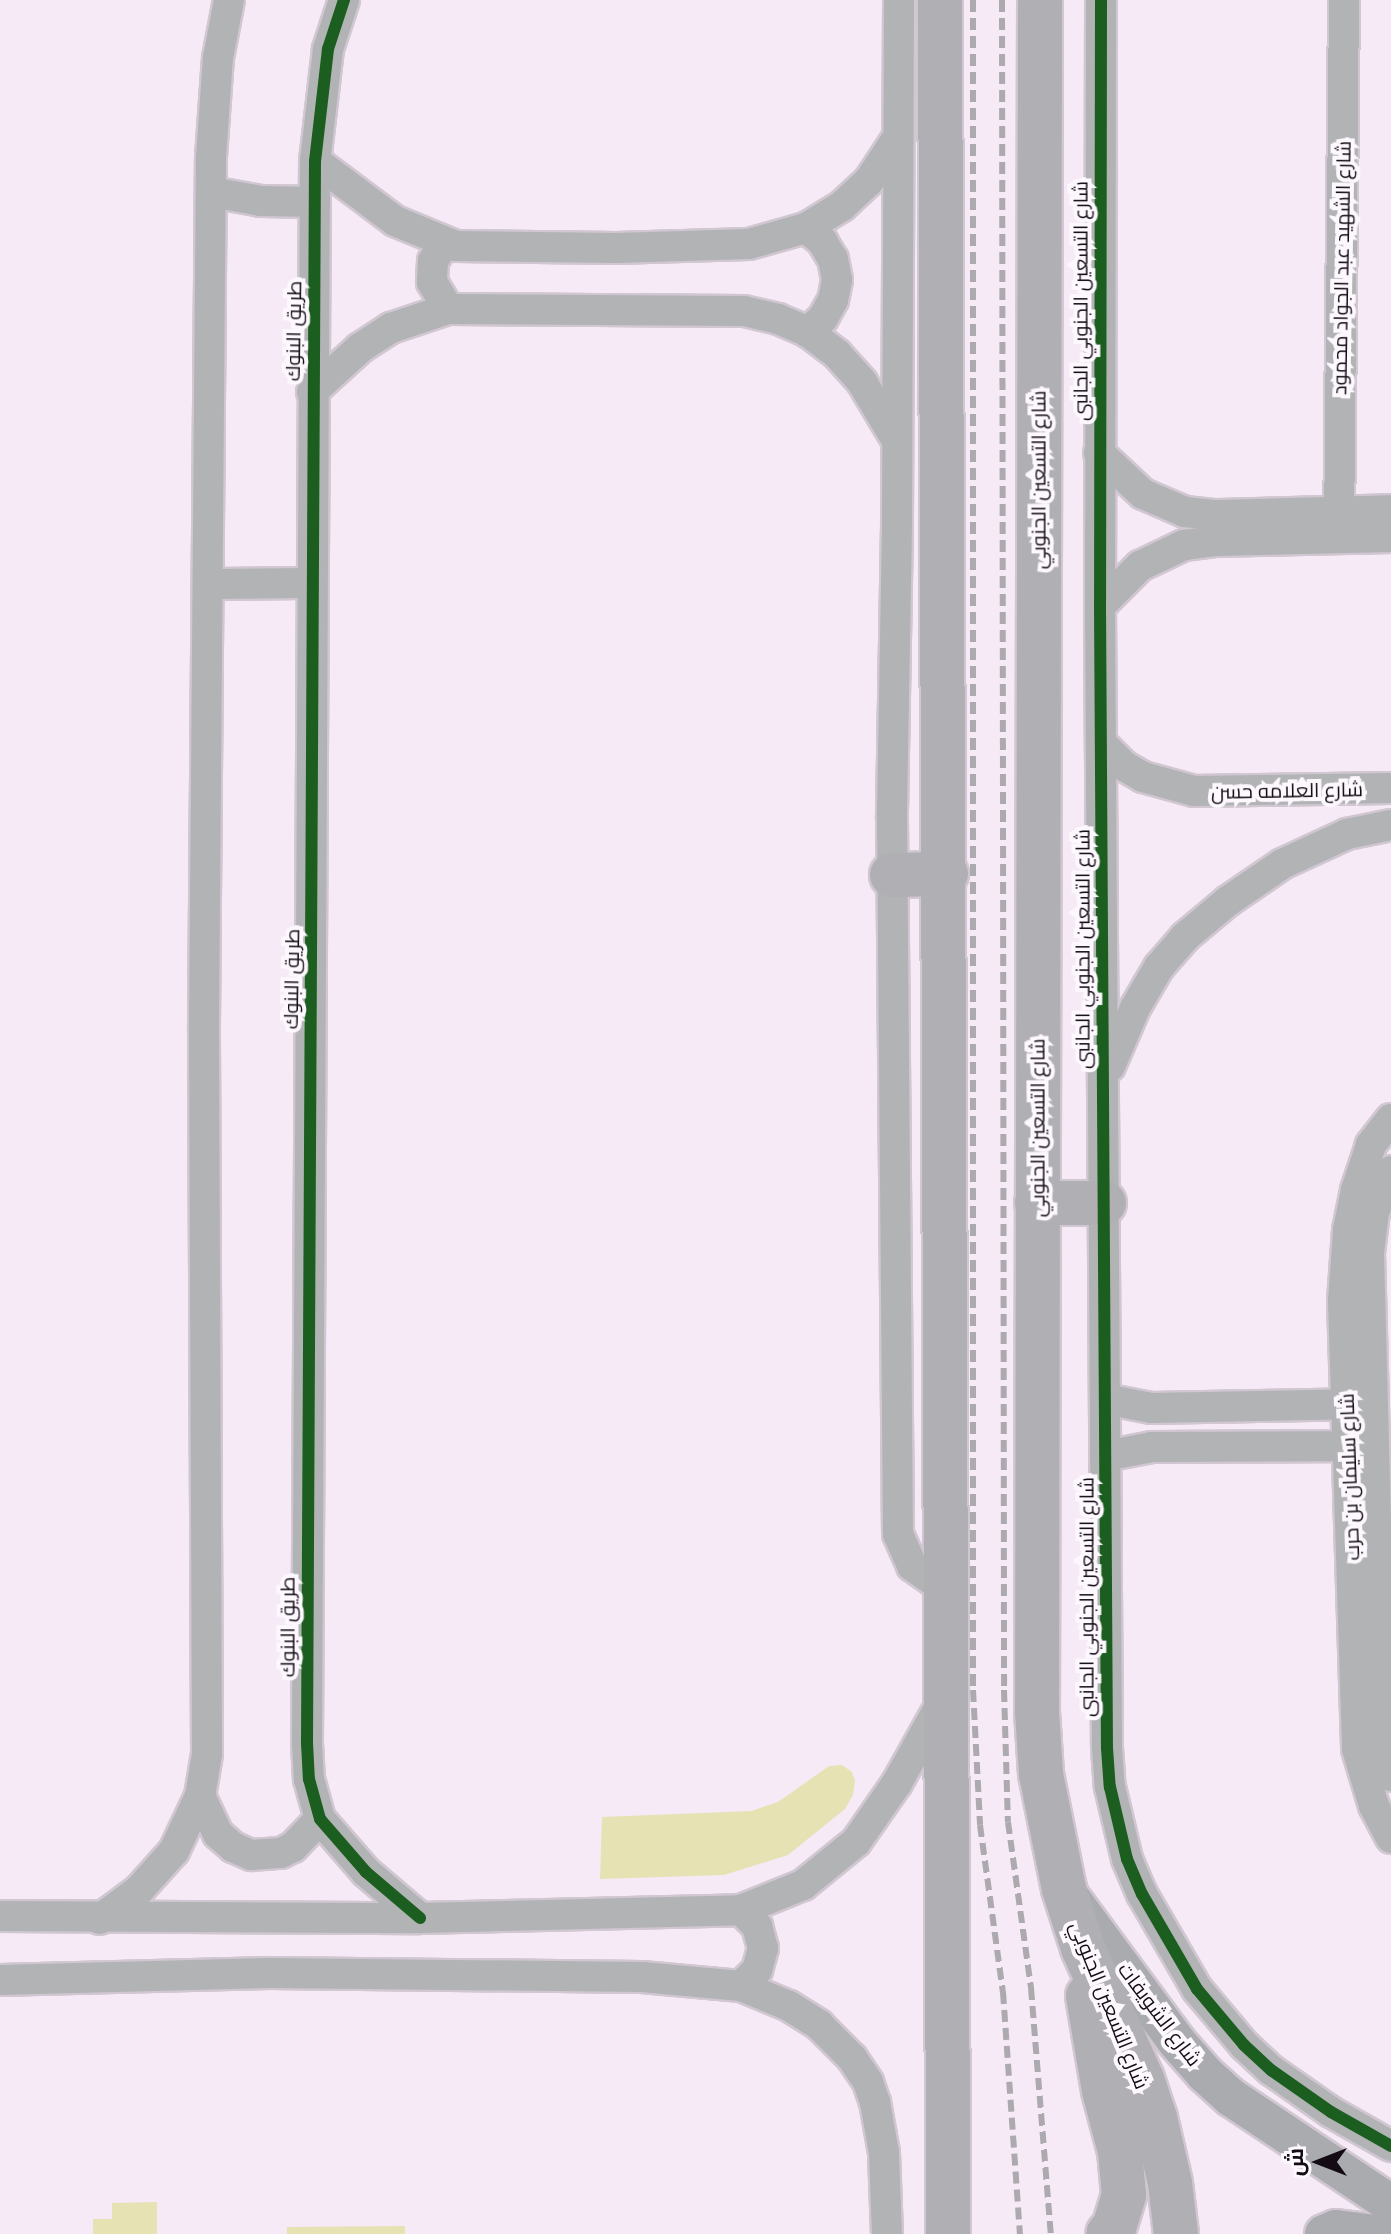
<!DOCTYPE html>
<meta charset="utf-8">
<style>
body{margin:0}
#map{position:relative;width:1391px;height:2234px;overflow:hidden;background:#f6eaf7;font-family:"Golos Text",Cairo,sans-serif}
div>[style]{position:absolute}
.green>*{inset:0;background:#e6e2b4}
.roads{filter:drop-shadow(2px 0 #d1c7d2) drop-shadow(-2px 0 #d1c7d2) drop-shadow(0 2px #d1c7d2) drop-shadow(0 -2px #d1c7d2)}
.minor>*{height:30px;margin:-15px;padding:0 15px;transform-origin:15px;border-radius:15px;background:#b2b3b5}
.major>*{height:38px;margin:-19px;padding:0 19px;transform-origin:19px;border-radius:19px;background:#aaabaf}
.highway>*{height:44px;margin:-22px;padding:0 22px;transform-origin:22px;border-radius:22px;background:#b0afb4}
.rail>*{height:6px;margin-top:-3px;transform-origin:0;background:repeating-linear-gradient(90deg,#aca9af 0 12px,transparent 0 18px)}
.cycleway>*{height:12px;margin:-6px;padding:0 6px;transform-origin:6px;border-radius:6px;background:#1b5e20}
span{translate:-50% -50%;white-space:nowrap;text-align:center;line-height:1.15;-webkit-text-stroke:8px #fdf8fe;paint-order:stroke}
.street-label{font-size:20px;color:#140c15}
.north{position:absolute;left:1279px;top:2122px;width:80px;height:80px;-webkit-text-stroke:6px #fdf8fe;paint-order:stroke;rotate:270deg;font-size:22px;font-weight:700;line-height:32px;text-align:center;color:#140c15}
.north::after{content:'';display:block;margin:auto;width:28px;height:36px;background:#140c15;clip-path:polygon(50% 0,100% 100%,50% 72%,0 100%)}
</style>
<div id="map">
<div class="green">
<i style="clip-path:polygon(842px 1765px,852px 1772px,855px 1781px,853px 1795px,845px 1809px,788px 1855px,724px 1875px,600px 1879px,602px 1817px,751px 1811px,778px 1802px,829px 1766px)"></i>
<i style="clip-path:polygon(157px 2202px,157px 2234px,93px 2234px,93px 2219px,112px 2219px,112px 2203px)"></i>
<i style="clip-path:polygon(405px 2226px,405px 2234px,287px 2234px,287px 2227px)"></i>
</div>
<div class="roads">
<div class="minor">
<i style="left:344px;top:0;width:52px;rotate:108.1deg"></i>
<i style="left:328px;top:49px;width:113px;rotate:96.6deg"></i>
<i style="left:315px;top:161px;width:1582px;rotate:90.29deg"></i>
<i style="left:307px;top:1743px;width:36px;rotate:87deg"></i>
<i style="left:309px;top:1779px;width:41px;rotate:74.6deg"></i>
<i style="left:320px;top:1819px;width:70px;rotate:49deg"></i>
<i style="left:366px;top:1872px;width:71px;rotate:40.4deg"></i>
<i style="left:899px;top:0;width:526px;rotate:90.22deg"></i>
<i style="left:897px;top:526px;width:293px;rotate:91deg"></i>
<i style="left:892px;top:819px;width:715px;rotate:89.52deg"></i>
<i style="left:898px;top:1534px;width:35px;rotate:66deg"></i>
<i style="left:912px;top:1566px;width:40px;rotate:34.9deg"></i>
<i style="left:1101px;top:0;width:606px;rotate:90.09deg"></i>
<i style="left:1100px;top:606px;width:1142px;rotate:89.65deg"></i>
<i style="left:1107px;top:1748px;width:39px;rotate:86deg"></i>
<i style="left:1110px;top:1787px;width:74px;rotate:76.7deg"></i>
<i style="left:1127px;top:1859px;width:38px;rotate:67deg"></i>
<i style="left:1142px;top:1894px;width:110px;rotate:59.9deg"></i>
<i style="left:1197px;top:1989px;width:73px;rotate:50deg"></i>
<i style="left:1244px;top:2045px;width:37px;rotate:43deg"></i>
<i style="left:1271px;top:2070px;width:73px;rotate:35deg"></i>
<i style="left:1331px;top:2112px;width:69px;rotate:29.5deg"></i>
<i style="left:315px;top:161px;width:100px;rotate:36.9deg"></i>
<i style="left:395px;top:221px;width:66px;rotate:22.3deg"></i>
<i style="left:456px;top:246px;width:160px;rotate:0.7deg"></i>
<i style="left:616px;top:248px;width:133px;rotate:-1.7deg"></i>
<i style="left:749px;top:244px;width:59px;rotate:-15.7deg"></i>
<i style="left:806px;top:228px;width:42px;rotate:-31.4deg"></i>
<i style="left:842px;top:206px;width:37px;rotate:-43deg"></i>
<i style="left:869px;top:181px;width:53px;rotate:-56.6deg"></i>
<i style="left:211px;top:192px;width:51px;rotate:10.2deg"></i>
<i style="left:261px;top:201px;width:54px;rotate:1.1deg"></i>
<i style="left:806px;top:228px;width:21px;rotate:39deg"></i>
<i style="left:822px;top:241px;width:21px;rotate:59deg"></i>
<i style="left:833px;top:259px;width:21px;rotate:79deg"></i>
<i style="left:837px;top:280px;width:20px;rotate:101deg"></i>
<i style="left:833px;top:300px;width:21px;rotate:119deg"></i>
<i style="left:823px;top:318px;width:21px;rotate:137deg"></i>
<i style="left:444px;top:243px;width:21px;rotate:121deg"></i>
<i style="left:433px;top:261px;width:21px;rotate:93deg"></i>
<i style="left:432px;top:282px;width:31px;rotate:59deg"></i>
<i style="left:312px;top:392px;width:65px;rotate:-42.5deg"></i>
<i style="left:360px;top:348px;width:37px;rotate:-33deg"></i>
<i style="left:391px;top:328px;width:60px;rotate:-18.4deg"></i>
<i style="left:448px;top:309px;width:296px;rotate:0.4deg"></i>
<i style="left:744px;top:311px;width:35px;rotate:13deg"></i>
<i style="left:778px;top:319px;width:33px;rotate:23deg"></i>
<i style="left:808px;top:332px;width:36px;rotate:37deg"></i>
<i style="left:837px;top:354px;width:38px;rotate:48deg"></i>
<i style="left:862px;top:382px;width:66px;rotate:59.2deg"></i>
<i style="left:1099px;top:453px;width:60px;rotate:43deg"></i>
<i style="left:1143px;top:494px;width:46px;rotate:23.2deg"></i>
<i style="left:1185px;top:512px;width:31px;rotate:6deg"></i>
<i style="left:1216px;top:515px;width:175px;rotate:-1.6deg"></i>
<i style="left:1339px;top:537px;width:537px;rotate:-89.47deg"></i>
<i style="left:210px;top:584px;width:102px;rotate:-0.6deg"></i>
<i style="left:1100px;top:606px;width:57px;rotate:-45deg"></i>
<i style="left:1140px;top:566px;width:49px;rotate:-25.5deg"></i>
<i style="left:1184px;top:545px;width:31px;rotate:-7deg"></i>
<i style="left:1215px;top:541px;width:176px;rotate:-1.3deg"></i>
<i style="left:1101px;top:743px;width:33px;rotate:45deg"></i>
<i style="left:1124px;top:766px;width:22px;rotate:30deg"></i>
<i style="left:1143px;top:777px;width:53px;rotate:15.4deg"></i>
<i style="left:1194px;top:791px;width:197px;rotate:-0.9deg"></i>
<i style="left:1110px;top:1066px;width:63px;rotate:-66.7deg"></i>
<i style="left:1135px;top:1008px;width:48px;rotate:-59.7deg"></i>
<i style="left:1159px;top:967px;width:40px;rotate:-49deg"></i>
<i style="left:1185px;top:937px;width:56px;rotate:-39.9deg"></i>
<i style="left:1228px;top:901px;width:65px;rotate:-34.4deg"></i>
<i style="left:1282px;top:864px;width:72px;rotate:-24.8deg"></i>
<i style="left:1347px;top:834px;width:45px;rotate:-11.6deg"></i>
<i style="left:1391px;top:1119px;width:33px;rotate:128deg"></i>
<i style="left:1371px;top:1145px;width:47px;rotate:108.4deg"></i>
<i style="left:1356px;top:1190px;width:41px;rotate:101.3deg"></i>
<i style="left:1348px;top:1230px;width:71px;rotate:94deg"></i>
<i style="left:1343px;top:1301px;width:448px;rotate:88.2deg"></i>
<i style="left:1357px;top:1749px;width:59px;rotate:73.4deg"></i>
<i style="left:1374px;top:1806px;width:36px;rotate:62deg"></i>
<i style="left:1391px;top:1171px;width:44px;rotate:112.5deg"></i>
<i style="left:1374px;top:1212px;width:41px;rotate:97deg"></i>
<i style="left:1369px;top:1253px;width:472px;rotate:88.5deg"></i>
<i style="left:1381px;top:1725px;width:52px;rotate:78.9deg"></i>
<i style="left:1105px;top:1399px;width:47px;rotate:11.1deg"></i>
<i style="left:1151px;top:1408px;width:213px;rotate:-1.1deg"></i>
<i style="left:1105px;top:1456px;width:48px;rotate:-10.8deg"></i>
<i style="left:1152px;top:1447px;width:214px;rotate:-0.3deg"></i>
<i style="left:200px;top:1796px;width:42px;rotate:64.7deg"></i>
<i style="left:218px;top:1834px;width:20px;rotate:41deg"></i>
<i style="left:233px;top:1847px;width:20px;rotate:24deg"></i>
<i style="left:251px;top:1855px;width:30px;rotate:-4deg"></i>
<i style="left:281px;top:1853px;width:13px;rotate:-27deg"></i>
<i style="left:293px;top:1847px;width:39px;rotate:-46deg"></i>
<i style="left:741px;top:1910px;width:23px;rotate:45deg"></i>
<i style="left:757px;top:1926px;width:23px;rotate:75deg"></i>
<i style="left:763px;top:1948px;width:23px;rotate:105deg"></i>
<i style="left:757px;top:1970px;width:23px;rotate:135deg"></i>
<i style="left:0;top:1916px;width:420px;rotate:0.3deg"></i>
<i style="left:420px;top:1918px;width:321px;rotate:-1.4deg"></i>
<i style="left:741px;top:1910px;width:67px;rotate:-22deg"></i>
<i style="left:803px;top:1885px;width:68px;rotate:-39.1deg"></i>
<i style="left:856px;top:1842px;width:72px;rotate:-55.2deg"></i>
<i style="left:897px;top:1783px;width:96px;rotate:-60.8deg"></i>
<i style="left:100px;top:1919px;width:49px;rotate:-36.6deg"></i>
<i style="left:139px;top:1890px;width:52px;rotate:-48.1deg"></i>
<i style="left:174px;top:1851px;width:61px;rotate:-64.7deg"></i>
<i style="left:200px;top:1796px;width:43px;rotate:-80.5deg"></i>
<i style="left:207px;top:1754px;width:730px;rotate:-90.24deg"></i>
<i style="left:204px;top:1024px;width:867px;rotate:-89.54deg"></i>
<i style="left:211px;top:157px;width:99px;rotate:-86deg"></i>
<i style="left:218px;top:58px;width:59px;rotate:-79.3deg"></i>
<i style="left:0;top:1980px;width:269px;rotate:-1.5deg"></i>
<i style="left:269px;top:1973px;width:373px;rotate:0.6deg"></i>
<i style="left:642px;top:1977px;width:99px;rotate:5.2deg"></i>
<i style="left:741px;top:1986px;width:52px;rotate:22.6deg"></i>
<i style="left:789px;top:2006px;width:36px;rotate:32deg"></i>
<i style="left:819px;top:2025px;width:47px;rotate:45deg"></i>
<i style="left:852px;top:2058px;width:29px;rotate:56deg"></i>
<i style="left:868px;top:2082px;width:21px;rotate:71deg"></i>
<i style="left:875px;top:2102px;width:52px;rotate:80deg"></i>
<i style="left:884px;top:2153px;width:81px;rotate:87.9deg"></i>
</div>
<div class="major">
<i style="left:1070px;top:1897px;width:179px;rotate:53.6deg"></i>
<i style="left:1176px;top:2041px;width:44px;rotate:48.7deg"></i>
<i style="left:1205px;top:2074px;width:36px;rotate:42deg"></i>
<i style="left:1232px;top:2098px;width:191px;rotate:33.7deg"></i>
<i style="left:1324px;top:2234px;width:13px;rotate:-23deg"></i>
<i style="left:1336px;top:2229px;width:41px;rotate:7deg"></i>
</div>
<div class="highway">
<i style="left:940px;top:0;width:2234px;rotate:89.79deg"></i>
<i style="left:1040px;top:0;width:1712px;rotate:90.1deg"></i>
<i style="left:1037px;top:1712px;width:62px;rotate:86.3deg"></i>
<i style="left:1041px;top:1774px;width:117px;rotate:78.7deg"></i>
<i style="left:1064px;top:1889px;width:62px;rotate:72.1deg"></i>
<i style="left:1083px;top:1948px;width:144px;rotate:65.8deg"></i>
<i style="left:1142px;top:2079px;width:41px;rotate:71.6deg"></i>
<i style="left:1155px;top:2118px;width:67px;rotate:77deg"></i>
<i style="left:1170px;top:2183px;width:51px;rotate:83.3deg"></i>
<i style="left:892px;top:875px;width:54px;rotate:-1.1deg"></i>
<i style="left:1037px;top:1203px;width:67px"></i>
<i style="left:1088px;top:1996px;width:96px;rotate:80.4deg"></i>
<i style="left:1104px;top:2091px;width:62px;rotate:75.1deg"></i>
<i style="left:1120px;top:2151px;width:44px;rotate:84.8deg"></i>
<i style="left:1124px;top:2195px;width:34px;rotate:107deg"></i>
<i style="left:1114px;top:2228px;width:8px;rotate:135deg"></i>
</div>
</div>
<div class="rail">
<i style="left:973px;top:0;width:1690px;rotate:90deg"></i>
<i style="left:973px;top:1690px;width:135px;rotate:87deg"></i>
<i style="left:980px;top:1825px;width:169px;rotate:82.2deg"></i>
<i style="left:1003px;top:1992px;width:243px;rotate:86deg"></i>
<i style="left:1002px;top:0;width:1690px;rotate:89.93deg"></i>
<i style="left:1004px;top:1690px;width:132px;rotate:88.3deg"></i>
<i style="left:1008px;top:1822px;width:168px;rotate:82.1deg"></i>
<i style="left:1031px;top:1988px;width:247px;rotate:85.4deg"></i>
</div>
<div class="cycleway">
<i style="left:344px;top:0;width:52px;rotate:108.1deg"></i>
<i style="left:328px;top:49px;width:113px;rotate:96.6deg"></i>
<i style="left:315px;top:161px;width:1582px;rotate:90.29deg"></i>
<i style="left:307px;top:1743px;width:36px;rotate:87deg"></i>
<i style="left:309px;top:1779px;width:41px;rotate:74.6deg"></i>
<i style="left:320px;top:1819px;width:70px;rotate:49deg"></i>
<i style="left:366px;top:1872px;width:71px;rotate:40.4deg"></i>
<i style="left:1101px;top:0;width:606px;rotate:90.09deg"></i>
<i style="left:1100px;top:606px;width:1142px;rotate:89.65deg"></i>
<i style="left:1107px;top:1748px;width:39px;rotate:86deg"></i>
<i style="left:1110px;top:1787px;width:74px;rotate:76.7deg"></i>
<i style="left:1127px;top:1859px;width:38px;rotate:67deg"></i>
<i style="left:1142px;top:1894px;width:110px;rotate:59.9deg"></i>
<i style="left:1197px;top:1989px;width:73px;rotate:50deg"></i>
<i style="left:1244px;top:2045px;width:37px;rotate:43deg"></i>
<i style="left:1271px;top:2070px;width:73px;rotate:35deg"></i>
<i style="left:1331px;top:2112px;width:69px;rotate:29.5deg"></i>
</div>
<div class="street-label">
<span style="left:1341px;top:268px;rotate:-89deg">شارع الشهيد عبد الجواد محمود</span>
<span style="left:1080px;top:301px;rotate:-90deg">شارع التسعين الجنوبي الجانبى</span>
<span style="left:293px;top:331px;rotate:-89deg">طريق البنوك</span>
<span style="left:1038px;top:480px;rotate:-90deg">شارع التسعين الجنوبي</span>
<span style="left:1287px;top:790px;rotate:-1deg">شارع العلامه حسن</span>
<span style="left:1082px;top:949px;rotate:-90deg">شارع التسعين الجنوبي الجانبى</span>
<span style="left:291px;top:979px;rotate:-89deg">طريق البنوك</span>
<span style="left:1037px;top:1128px;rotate:-90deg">شارع التسعين الجنوبي</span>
<span style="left:1349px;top:1477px;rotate:-92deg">شارع سليمان بن حرب</span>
<span style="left:1086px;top:1597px;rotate:-90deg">شارع التسعين الجنوبي الجانبى</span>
<span style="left:287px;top:1627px;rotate:-90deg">طريق البنوك</span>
<span style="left:1110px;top:2005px;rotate:68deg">شارع التسعين الجنوبي</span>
<span style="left:1160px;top:2014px;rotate:53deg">شارع الشويفات</span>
</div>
<div class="north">ش</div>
</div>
